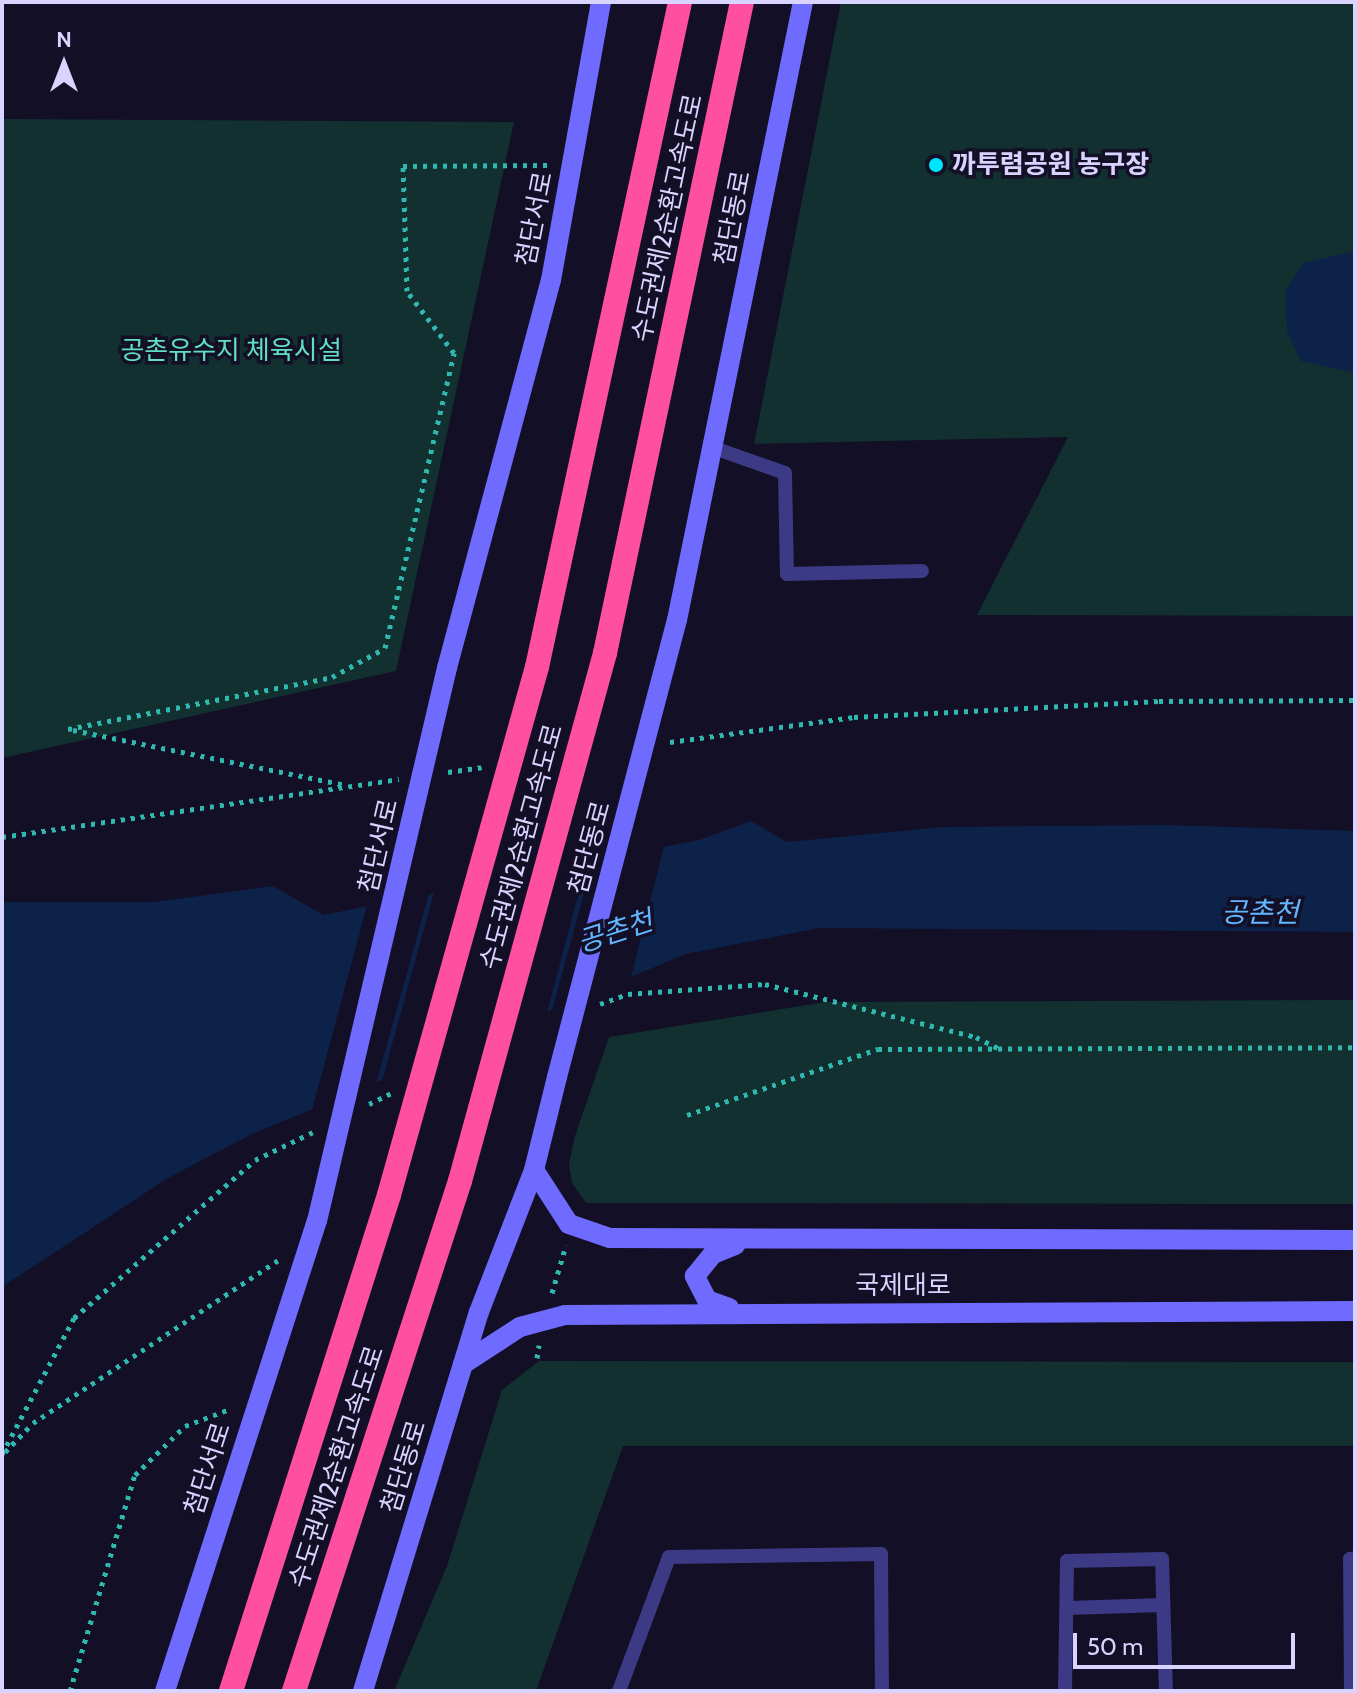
<!DOCTYPE html>
<meta charset="utf-8">
<style>
body{margin:0}
#map{position:relative;width:1357px;height:1693px;overflow:hidden;background:#130f26;font-family:Cabin,"Noto Sans KR",sans-serif}
div>[style]{position:absolute}
.green>*{inset:0;background:#12302f}
.water>*{inset:0;background:#0c2248}
.pier>*{inset:0;background:#130f26}
.path>*{height:5px;margin-top:-2.5px;transform-origin:0;background:repeating-linear-gradient(90deg,#2fb8b0 0 4px,transparent 0 10px)}
.lane>*{height:14px;margin:-7px;padding:0 7px;transform-origin:7px;border-radius:7px;background:#3d3a85}
.secondary>*{height:20px;margin:-10px;padding:0 10px;transform-origin:10px;border-radius:10px;background:#6f6bff}
.highway>*{height:24px;margin:-12px;padding:0 12px;transform-origin:12px;border-radius:12px;background:#ff4fa3}
.secondary-bridge>*{height:20px;margin:-10px;padding:0 10px;transform-origin:10px;border-radius:10px;background:#6f6bff}
.highway-bridge>*{height:24px;margin:-12px;padding:0 12px;transform-origin:12px;border-radius:12px;background:#ff4fa3}
.dots>*{width:22px;height:22px;translate:-50% -50%;box-sizing:border-box;border:4px solid #130f26;border-radius:50%}
span{translate:-50% -50%;white-space:nowrap;text-align:center;line-height:1.15;-webkit-text-stroke:7px #130f26;paint-order:stroke}
.poi-label{font-size:26px;color:#d9d4ff;font-weight:700}
.left{translate:0 -50%;text-align:left}
.street-label{font-size:26px;color:#d9d4ff}
.park-label{font-size:26px;color:#5fe0c0}
.water-label{font-size:28px;color:#62b6ff;font-style:italic}
.frame{position:absolute;inset:0;border:4px solid #d9d4ff;pointer-events:none}
.north{position:absolute;left:24px;top:24px;width:80px;height:80px;-webkit-text-stroke:6px #130f26;paint-order:stroke;rotate:0deg;font-size:22px;font-weight:700;line-height:32px;text-align:center;color:#d9d4ff}
.north::after{content:'';display:block;margin:auto;width:28px;height:36px;background:#d9d4ff;clip-path:polygon(50% 0,100% 100%,50% 72%,0 100%)}
.scale{position:absolute;left:1073px;top:1633px;width:222px;height:36px;box-sizing:border-box;border:4px solid #d9d4ff;border-top:0;padding-left:10px;font-size:24px;line-height:28px;white-space:nowrap;color:#d9d4ff;-webkit-text-stroke:6px #130f26;paint-order:stroke}
</style>
<div id="map">
<div class="green">
<i style="clip-path:polygon(841px 2px,1355px 2px,1355px 616px,977px 615px,1068px 437px,754px 444px)"></i>
<i style="clip-path:polygon(2px 119px,514px 122px,396px 671px,2px 758px)"></i>
<i style="clip-path:polygon(1355px 1000px,1355px 1204px,586px 1203px,572px 1183px,569px 1164px,575px 1136px,609px 1037px,826px 1002px)"></i>
<i style="clip-path:polygon(539px 1361px,1355px 1362px,1355px 1446px,623px 1446px,536px 1691px,394px 1691px,447px 1566px,502px 1390px)"></i>
</div>
<div class="water">
<i style="clip-path:polygon(1355px 251px,1355px 373px,1301px 361px,1287px 331px,1285px 292px,1303px 263px)"></i>
<i style="clip-path:polygon(751px 821px,787px 842px,943px 827px,1167px 825px,1355px 831px,1355px 932px,819px 928px,686px 954px,250px 1135px,168px 1178px,2px 1287px,2px 902px,155px 902px,273px 886px,323px 915px,699px 840px)"></i>
</div>
<div class="pier">
<i style="clip-path:polygon(665px 843px,630px 981px,551px 1014px,594px 857px)"></i>
<i style="clip-path:polygon(588px 858px,546px 1016px,381px 1085px,435px 889px)"></i>
<i style="clip-path:polygon(430px 890px,375px 1087px,311px 1114px,368px 902px)"></i>
</div>
<div class="path">
<i style="left:68px;top:729px;width:269px;rotate:-11.1deg"></i>
<i style="left:332px;top:677px;width:60px;rotate:-28.7deg"></i>
<i style="left:385px;top:648px;width:303px;rotate:-76.8deg"></i>
<i style="left:454px;top:353px;width:78px;rotate:-127.2deg"></i>
<i style="left:407px;top:291px;width:125px;rotate:-91.8deg"></i>
<i style="left:403px;top:166px;width:144px;rotate:-0.4deg"></i>
<i style="left:73px;top:730px;width:278px;rotate:11.4deg"></i>
<i style="left:670px;top:742px;width:186px;rotate:-7.7deg"></i>
<i style="left:854px;top:717px;width:305px;rotate:-3deg"></i>
<i style="left:1159px;top:701px;width:196px;rotate:-0.3deg"></i>
<i style="left:448px;top:772px;width:34px;rotate:-8deg"></i>
<i style="left:2px;top:837px;width:401px;rotate:-8.3deg"></i>
<i style="left:600px;top:1004px;width:30px;rotate:-20deg"></i>
<i style="left:628px;top:994px;width:137px;rotate:-4.2deg"></i>
<i style="left:765px;top:984px;width:218px;rotate:14.1deg"></i>
<i style="left:976px;top:1037px;width:25px;rotate:27deg"></i>
<i style="left:369px;top:1104px;width:25px;rotate:-26deg"></i>
<i style="left:687px;top:1115px;width:202px;rotate:-19.1deg"></i>
<i style="left:878px;top:1049px;width:477px;rotate:-0.2deg"></i>
<i style="left:552px;top:1293px;width:50px;rotate:-73.7deg"></i>
<i style="left:537px;top:1358px;width:13px;rotate:-81deg"></i>
<i style="left:5px;top:1452px;width:40px;rotate:-46deg"></i>
<i style="left:33px;top:1423px;width:294px;rotate:-33.6deg"></i>
<i style="left:2px;top:1454px;width:154px;rotate:-62.1deg"></i>
<i style="left:74px;top:1318px;width:240px;rotate:-41.1deg"></i>
<i style="left:255px;top:1160px;width:64px;rotate:-25.8deg"></i>
<i style="left:70px;top:1691px;width:226px;rotate:-73.3deg"></i>
<i style="left:135px;top:1475px;width:70px;rotate:-44.4deg"></i>
<i style="left:185px;top:1426px;width:48px;rotate:-20.7deg"></i>
</div>
<div class="lane">
<i style="left:714px;top:448px;width:75px;rotate:19.4deg"></i>
<i style="left:785px;top:473px;width:101px;rotate:88.9deg"></i>
<i style="left:787px;top:574px;width:135px;rotate:-1.3deg"></i>
<i style="left:1067px;top:1608px;width:96px;rotate:-1.8deg"></i>
<i style="left:619px;top:1691px;width:143px;rotate:-69.5deg"></i>
<i style="left:669px;top:1557px;width:212px;rotate:-0.8deg"></i>
<i style="left:881px;top:1554px;width:137px;rotate:89.6deg"></i>
<i style="left:1065px;top:1691px;width:130px;rotate:-89.1deg"></i>
<i style="left:1067px;top:1561px;width:95px;rotate:-1.2deg"></i>
<i style="left:1162px;top:1559px;width:132px;rotate:88.3deg"></i>
<i style="left:1351px;top:1691px;width:132px;rotate:-90.4deg"></i>
<i style="left:1350px;top:1559px;width:5px;rotate:-11deg"></i>
</div>
<div class="secondary">
<i style="left:677px;top:620px;width:631px;rotate:-78.48deg"></i>
<i style="left:447px;top:668px;width:402px;rotate:-75deg"></i>
<i style="left:551px;top:280px;width:282px;rotate:-79.8deg"></i>
<i style="left:534px;top:1170px;width:64px;rotate:57.1deg"></i>
<i style="left:569px;top:1224px;width:43px;rotate:18.9deg"></i>
<i style="left:610px;top:1238px;width:745px;rotate:0.15deg"></i>
<i style="left:729px;top:1308px;width:23px;rotate:-160deg"></i>
<i style="left:707px;top:1300px;width:27px;rotate:-117deg"></i>
<i style="left:695px;top:1276px;width:28px;rotate:-51deg"></i>
<i style="left:713px;top:1254px;width:24px;rotate:-22deg"></i>
<i style="left:463px;top:1364px;width:68px;rotate:-33deg"></i>
<i style="left:520px;top:1327px;width:47px;rotate:-14.9deg"></i>
<i style="left:565px;top:1315px;width:790px;rotate:-0.29deg"></i>
<i style="left:165px;top:1691px;width:494px;rotate:-72.1deg"></i>
<i style="left:363px;top:1691px;width:396px;rotate:-73deg"></i>
<i style="left:479px;top:1312px;width:152px;rotate:-68.8deg"></i>
<i style="left:534px;top:1170px;width:96px;rotate:-76.1deg"></i>
</div>
<div class="highway">
<i style="left:605px;top:653px;width:665px;rotate:-78.12deg"></i>
<i style="left:537px;top:667px;width:680px;rotate:-77.86deg"></i>
<i style="left:231px;top:1691px;width:521px;rotate:-72.33deg"></i>
<i style="left:294px;top:1691px;width:536px;rotate:-71.97deg"></i>
</div>
<div class="secondary-bridge">
<i style="left:557px;top:1077px;width:472px;rotate:-75.3deg"></i>
<i style="left:317px;top:1221px;width:568px;rotate:-76.77deg"></i>
</div>
<div class="highway-bridge">
<i style="left:460px;top:1181px;width:548px;rotate:-74.64deg"></i>
<i style="left:389px;top:1195px;width:548px;rotate:-74.34deg"></i>
</div>
<div class="dots">
<i style="left:936px;top:165px;background:#00e5ff"></i>
</div>
<div class="poi-label">
<span class="left" style="left:952px;top:165px">까투렴공원 농구장</span>
</div>
<div class="street-label">
<span style="left:668px;top:218px;rotate:-78deg">수도권제2순환고속도로</span>
<span style="left:733px;top:218px;rotate:-79deg">첨단동로</span>
<span style="left:535px;top:219px;rotate:-79deg">첨단서로</span>
<span style="left:379px;top:846px;rotate:-77deg">첨단서로</span>
<span style="left:522px;top:847px;rotate:-75deg">수도권제2순환고속도로</span>
<span style="left:590px;top:848px;rotate:-75deg">첨단동로</span>
<span style="left:903px;top:1286px">국제대로</span>
<span style="left:337px;top:1467px;rotate:-72deg">수도권제2순환고속도로</span>
<span style="left:404px;top:1467px;rotate:-73deg">첨단동로</span>
<span style="left:208px;top:1469px;rotate:-72deg">첨단서로</span>
</div>
<div class="park-label">
<span style="left:231px;top:351px">공촌유수지 체육시설</span>
</div>
<div class="water-label">
<span style="left:1260px;top:912px">공촌천</span>
<span style="left:615px;top:931px;rotate:-18deg">공촌천</span>
</div>
<div class="frame"></div>
<div class="north">N</div>
<div class="scale">50 m</div>
</div>
